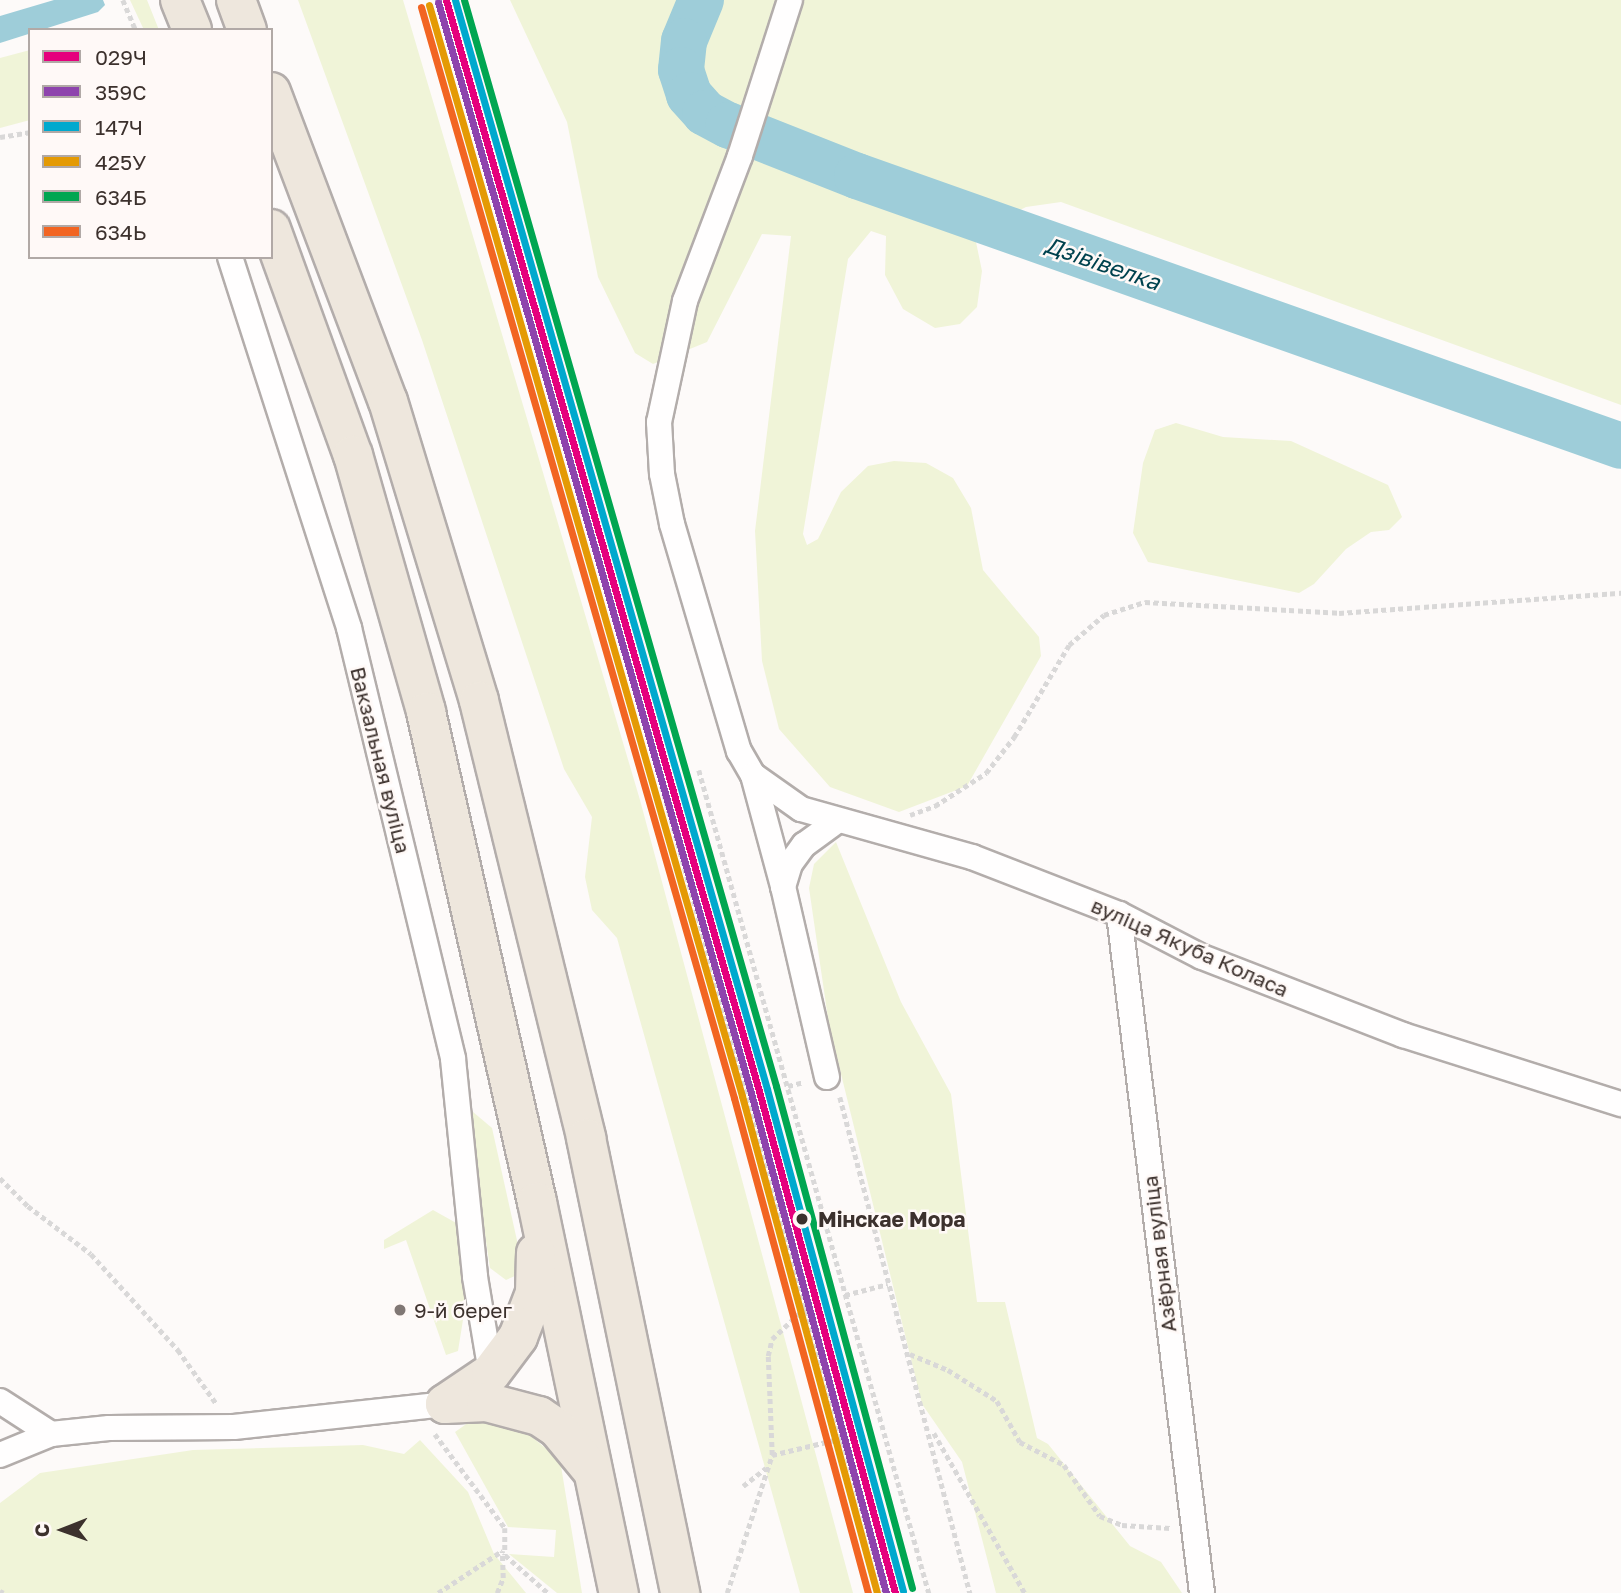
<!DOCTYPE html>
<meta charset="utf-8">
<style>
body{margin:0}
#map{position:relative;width:1621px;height:1593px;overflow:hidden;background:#fdfaf9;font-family:"Golos Text",sans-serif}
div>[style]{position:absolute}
.green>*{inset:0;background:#f0f4d8}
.water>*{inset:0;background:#9ecdd9}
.river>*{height:46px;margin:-23px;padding:0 23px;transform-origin:23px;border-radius:23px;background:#9ecdd9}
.path>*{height:4.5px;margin-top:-2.25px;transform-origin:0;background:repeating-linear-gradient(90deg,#d9d8d8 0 5px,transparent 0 8.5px)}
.roads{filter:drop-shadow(2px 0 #b3adab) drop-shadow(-2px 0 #b3adab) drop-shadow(0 2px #b3adab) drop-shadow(0 -2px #b3adab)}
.street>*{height:24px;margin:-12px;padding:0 12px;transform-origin:12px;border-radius:12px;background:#fffefe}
.highway>*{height:38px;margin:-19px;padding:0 19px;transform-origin:19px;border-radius:19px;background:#eee7dd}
.rail-1>*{height:7px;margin:-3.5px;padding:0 3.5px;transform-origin:3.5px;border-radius:3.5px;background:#e5007d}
.rail-2>*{height:7px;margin:-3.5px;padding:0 3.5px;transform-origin:3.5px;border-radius:3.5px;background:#8e44ad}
.rail-3>*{height:7px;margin:-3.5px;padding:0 3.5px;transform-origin:3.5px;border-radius:3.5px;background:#00a9ce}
.rail-4>*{height:7px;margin:-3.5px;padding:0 3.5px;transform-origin:3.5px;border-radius:3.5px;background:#e49a04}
.rail-5>*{height:7px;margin:-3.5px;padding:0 3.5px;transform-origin:3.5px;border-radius:3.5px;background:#00a651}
.rail-6>*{height:7px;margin:-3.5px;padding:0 3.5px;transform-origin:3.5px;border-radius:3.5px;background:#f26522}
.dots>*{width:19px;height:19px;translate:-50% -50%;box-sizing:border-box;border:4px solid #fff9f7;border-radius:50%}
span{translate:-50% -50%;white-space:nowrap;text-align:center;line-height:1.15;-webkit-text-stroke:5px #fff9f7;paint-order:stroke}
.street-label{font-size:21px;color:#3c312d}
.stop-label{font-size:21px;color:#3c312d;font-weight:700}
.left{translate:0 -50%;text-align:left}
.poi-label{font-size:21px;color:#3c312d}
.water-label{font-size:23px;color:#00424e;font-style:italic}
.legend{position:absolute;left:28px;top:28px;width:245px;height:231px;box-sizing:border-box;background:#fff9f7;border:2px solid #b1a9a6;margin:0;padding:9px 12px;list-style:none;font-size:21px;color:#3c312d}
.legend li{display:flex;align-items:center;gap:14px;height:35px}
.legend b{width:35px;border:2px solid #b1a9a6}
.north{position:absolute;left:28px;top:1495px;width:70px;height:70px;-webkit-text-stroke:5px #fff9f7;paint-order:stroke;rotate:269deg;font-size:19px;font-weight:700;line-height:28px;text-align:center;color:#3c312d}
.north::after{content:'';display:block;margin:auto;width:24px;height:32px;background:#3c312d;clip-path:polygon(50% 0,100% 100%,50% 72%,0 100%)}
</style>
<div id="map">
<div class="green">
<i style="clip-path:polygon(130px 0,147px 0,159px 30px,144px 30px)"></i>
<i style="clip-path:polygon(298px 0,403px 0,640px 800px,853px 1593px,800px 1593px,617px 938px,592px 910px,585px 877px,592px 817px,564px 769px,422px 340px)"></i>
<i style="clip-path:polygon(510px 0,1621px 0,1621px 405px,1061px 202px,1026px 207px,982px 229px,976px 242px,982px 271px,977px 307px,960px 324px,935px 328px,903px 309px,885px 275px,886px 236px,871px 231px,848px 259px,803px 534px,807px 545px,818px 539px,841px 492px,868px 466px,894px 461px,926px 463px,953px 478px,971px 508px,983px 570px,1039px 637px,1041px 656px,967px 786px,899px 812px,830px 787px,779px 729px,762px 661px,755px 531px,791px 236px,762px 234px,707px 342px,653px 364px,635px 353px,598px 277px,567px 122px)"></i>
<i style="clip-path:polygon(30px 50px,30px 120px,0 128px,0 58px)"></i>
<i style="clip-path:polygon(1176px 423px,1223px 437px,1291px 441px,1388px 485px,1402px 517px,1389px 530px,1371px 532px,1346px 549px,1314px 584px,1299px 593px,1148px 562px,1133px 533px,1143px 463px,1155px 430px)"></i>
<i style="clip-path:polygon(836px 842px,901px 1002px,951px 1094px,977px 1302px,1005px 1302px,1037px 1438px,1048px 1444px,1130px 1546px,1161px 1562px,1182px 1593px,996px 1593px,962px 1462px,922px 1404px,829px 1025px,809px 888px,814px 864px)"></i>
<i style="clip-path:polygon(466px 1106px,492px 1128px,524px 1272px,506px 1280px,490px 1268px)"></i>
<i style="clip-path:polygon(433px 1210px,458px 1224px,466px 1301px,458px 1351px,446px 1355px,406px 1240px,384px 1249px,384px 1240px)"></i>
<i style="clip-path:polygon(472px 1420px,527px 1433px,560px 1460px,582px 1593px,557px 1593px,509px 1554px,554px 1557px,556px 1530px,508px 1527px,455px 1432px)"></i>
<i style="clip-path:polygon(420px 1440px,468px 1492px,494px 1554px,526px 1593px,0 1593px,0 1503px,40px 1473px,193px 1450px,363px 1445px,404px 1454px)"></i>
</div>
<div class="water">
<i style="clip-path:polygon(54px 0,103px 0,105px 5px,98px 12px,0 43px,0 16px)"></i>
</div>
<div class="river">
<i style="left:701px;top:0;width:44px;rotate:112.5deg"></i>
<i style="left:684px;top:41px;width:29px;rotate:96deg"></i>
<i style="left:681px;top:70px;width:26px;rotate:72deg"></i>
<i style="left:689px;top:95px;width:24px;rotate:48deg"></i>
<i style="left:705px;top:113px;width:26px;rotate:28deg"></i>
<i style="left:728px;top:125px;width:139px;rotate:21.6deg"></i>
<i style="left:857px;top:176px;width:810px;rotate:19.46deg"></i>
</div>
<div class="path">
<i style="left:123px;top:0;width:33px;rotate:67deg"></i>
<i style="left:0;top:137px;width:30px;rotate:-9deg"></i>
<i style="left:699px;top:770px;width:855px;rotate:74.39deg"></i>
<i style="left:662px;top:786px;width:837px;rotate:74.55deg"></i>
<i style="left:910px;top:815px;width:27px;rotate:-20deg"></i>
<i style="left:935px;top:806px;width:61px;rotate:-32.9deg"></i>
<i style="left:986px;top:773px;width:46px;rotate:-52.1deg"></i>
<i style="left:1014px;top:737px;width:107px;rotate:-59.1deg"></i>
<i style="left:1069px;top:645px;width:46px;rotate:-40.6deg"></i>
<i style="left:1104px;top:615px;width:43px;rotate:-17.6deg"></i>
<i style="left:1145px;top:602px;width:194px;rotate:3.2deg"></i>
<i style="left:1339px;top:613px;width:283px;rotate:-4.1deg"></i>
<i style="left:788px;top:1086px;width:16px;rotate:-14deg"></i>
<i style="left:840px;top:1097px;width:513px;rotate:75.31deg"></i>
<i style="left:0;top:1178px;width:40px;rotate:45deg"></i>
<i style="left:28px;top:1206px;width:79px;rotate:37.3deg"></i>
<i style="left:91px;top:1254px;width:130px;rotate:47.8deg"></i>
<i style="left:178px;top:1350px;width:65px;rotate:54.4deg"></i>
<i style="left:845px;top:1295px;width:44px;rotate:-14.3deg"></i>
<i style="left:910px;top:1354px;width:41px;rotate:22.8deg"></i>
<i style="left:948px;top:1370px;width:58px;rotate:32.3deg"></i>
<i style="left:997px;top:1401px;width:47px;rotate:60.7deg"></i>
<i style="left:1020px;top:1442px;width:50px;rotate:27.6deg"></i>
<i style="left:1064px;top:1465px;width:62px;rotate:54.8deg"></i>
<i style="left:1100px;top:1516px;width:24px;rotate:22deg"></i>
<i style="left:1122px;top:1525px;width:48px;rotate:3.6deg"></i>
<i style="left:934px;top:1433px;width:184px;rotate:60.4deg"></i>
<i style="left:435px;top:1434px;width:117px;rotate:53.3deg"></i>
<i style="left:505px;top:1528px;width:27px;rotate:90deg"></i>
<i style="left:505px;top:1555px;width:57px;rotate:41.5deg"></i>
<i style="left:772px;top:1455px;width:73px;rotate:-13.5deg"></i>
<i style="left:743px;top:1486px;width:29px;rotate:-38deg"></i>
<i style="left:0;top:1591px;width:4px;rotate:27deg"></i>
<i style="left:438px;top:1593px;width:77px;rotate:-33.3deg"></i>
<i style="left:497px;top:1593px;width:16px;rotate:-68deg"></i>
<i style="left:503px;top:1578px;width:27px;rotate:-92deg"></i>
<i style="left:727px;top:1593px;width:145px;rotate:-71.9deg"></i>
<i style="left:772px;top:1455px;width:99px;rotate:-92.3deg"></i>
<i style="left:768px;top:1356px;width:17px;rotate:-77deg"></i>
<i style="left:772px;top:1339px;width:48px;rotate:-43.3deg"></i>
</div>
<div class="roads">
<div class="street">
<i style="left:790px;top:0;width:164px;rotate:107.8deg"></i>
<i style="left:740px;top:156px;width:155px;rotate:110.8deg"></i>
<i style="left:685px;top:301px;width:124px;rotate:102.1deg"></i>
<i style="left:659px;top:422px;width:52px;rotate:86.7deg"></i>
<i style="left:662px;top:474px;width:51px;rotate:78.7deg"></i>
<i style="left:672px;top:524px;width:237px;rotate:73.6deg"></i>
<i style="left:739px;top:751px;width:28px;rotate:60deg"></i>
<i style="left:753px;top:775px;width:59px;rotate:35.3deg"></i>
<i style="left:801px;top:809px;width:178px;rotate:15.7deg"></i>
<i style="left:972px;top:857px;width:158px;rotate:21.2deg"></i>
<i style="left:1119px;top:914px;width:93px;rotate:27.4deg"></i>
<i style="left:1202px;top:957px;width:216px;rotate:21.2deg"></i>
<i style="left:1403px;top:1035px;width:229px;rotate:17.6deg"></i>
<i style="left:230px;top:257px;width:390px;rotate:72.2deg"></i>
<i style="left:349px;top:628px;width:443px;rotate:76.4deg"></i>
<i style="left:453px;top:1059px;width:219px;rotate:84.2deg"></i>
<i style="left:475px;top:1277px;width:97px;rotate:80.5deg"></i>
<i style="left:753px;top:775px;width:115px;rotate:74.9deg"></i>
<i style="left:1119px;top:914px;width:684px;rotate:83.03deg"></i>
<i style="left:827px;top:1077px;width:195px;rotate:-103deg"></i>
<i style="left:783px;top:887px;width:24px;rotate:-73deg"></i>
<i style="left:790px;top:864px;width:24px;rotate:-54deg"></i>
<i style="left:804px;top:845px;width:41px;rotate:-36deg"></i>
<i style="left:0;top:1401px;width:61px;rotate:32.9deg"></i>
<i style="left:51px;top:1434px;width:58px;rotate:-5.9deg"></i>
<i style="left:109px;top:1428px;width:125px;rotate:-0.5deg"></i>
<i style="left:234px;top:1427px;width:212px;rotate:-6.2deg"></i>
<i style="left:0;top:1455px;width:55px;rotate:-22.4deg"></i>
</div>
<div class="highway">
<i style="left:180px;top:0;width:32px;rotate:68deg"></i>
<i style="left:236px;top:0;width:32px;rotate:70deg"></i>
<i style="left:271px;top:92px;width:330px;rotate:69.3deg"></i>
<i style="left:388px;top:401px;width:313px;rotate:73.1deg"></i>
<i style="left:479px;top:701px;width:450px;rotate:76.2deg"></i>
<i style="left:586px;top:1138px;width:465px;rotate:78.3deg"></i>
<i style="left:271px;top:229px;width:240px;rotate:70.1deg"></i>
<i style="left:353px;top:455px;width:267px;rotate:74.1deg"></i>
<i style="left:426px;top:712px;width:502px;rotate:77.24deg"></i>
<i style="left:537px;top:1202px;width:400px;rotate:78.2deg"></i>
<i style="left:445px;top:1404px;width:55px;rotate:-34deg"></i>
<i style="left:491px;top:1373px;width:45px;rotate:-53.1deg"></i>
<i style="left:518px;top:1337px;width:47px;rotate:-68.9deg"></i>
<i style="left:535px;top:1293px;width:40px;rotate:-88.6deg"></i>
<i style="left:445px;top:1404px;width:41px;rotate:-2.8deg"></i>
<i style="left:486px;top:1402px;width:55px;rotate:14.8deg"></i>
<i style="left:539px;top:1416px;width:22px;rotate:34deg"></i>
<i style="left:557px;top:1428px;width:52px;rotate:50.5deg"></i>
</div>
</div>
<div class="rail-1">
<i style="left:446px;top:0;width:1135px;rotate:73.99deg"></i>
<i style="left:759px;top:1091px;width:520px;rotate:74.84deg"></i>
</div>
<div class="rail-2">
<i style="left:438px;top:2px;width:1135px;rotate:73.99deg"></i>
<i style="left:751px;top:1093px;width:518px;rotate:74.89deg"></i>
</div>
<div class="rail-3">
<i style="left:455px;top:0;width:1133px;rotate:74.01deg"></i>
<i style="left:767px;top:1089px;width:520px;rotate:74.84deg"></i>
</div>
<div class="rail-4">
<i style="left:429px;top:5px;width:1135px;rotate:73.99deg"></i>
<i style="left:742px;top:1096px;width:515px;rotate:74.8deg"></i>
</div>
<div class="rail-5">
<i style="left:464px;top:0;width:1130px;rotate:73.97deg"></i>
<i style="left:776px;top:1086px;width:520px;rotate:74.84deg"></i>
</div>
<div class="rail-6">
<i style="left:421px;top:7px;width:1135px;rotate:73.99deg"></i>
<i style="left:734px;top:1098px;width:513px;rotate:74.85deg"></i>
</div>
<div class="dots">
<i style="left:802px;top:1219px;background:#3c312d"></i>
<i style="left:400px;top:1310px;background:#807774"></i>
</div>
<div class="street-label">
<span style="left:381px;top:760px;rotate:76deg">Вакзальная вуліца</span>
<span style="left:1190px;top:947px;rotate:24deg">вуліца Якуба Коласа</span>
<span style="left:1159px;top:1254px;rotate:-97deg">Азёрная вуліца</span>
</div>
<div class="stop-label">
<span class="left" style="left:818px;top:1219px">Мінскае Мора</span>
</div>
<div class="poi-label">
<span class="left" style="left:414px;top:1310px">9-й берег</span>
</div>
<div class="water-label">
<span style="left:1103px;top:263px;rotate:19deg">Дзівівелка</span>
</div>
<ul class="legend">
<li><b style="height:9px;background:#e5007d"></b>029Ч</li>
<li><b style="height:9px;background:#8e44ad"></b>359С</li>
<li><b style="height:9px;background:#00a9ce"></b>147Ч</li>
<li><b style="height:9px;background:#e49a04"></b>425У</li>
<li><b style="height:9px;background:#00a651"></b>634Б</li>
<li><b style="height:9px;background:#f26522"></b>634Ь</li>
</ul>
<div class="north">С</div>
</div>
